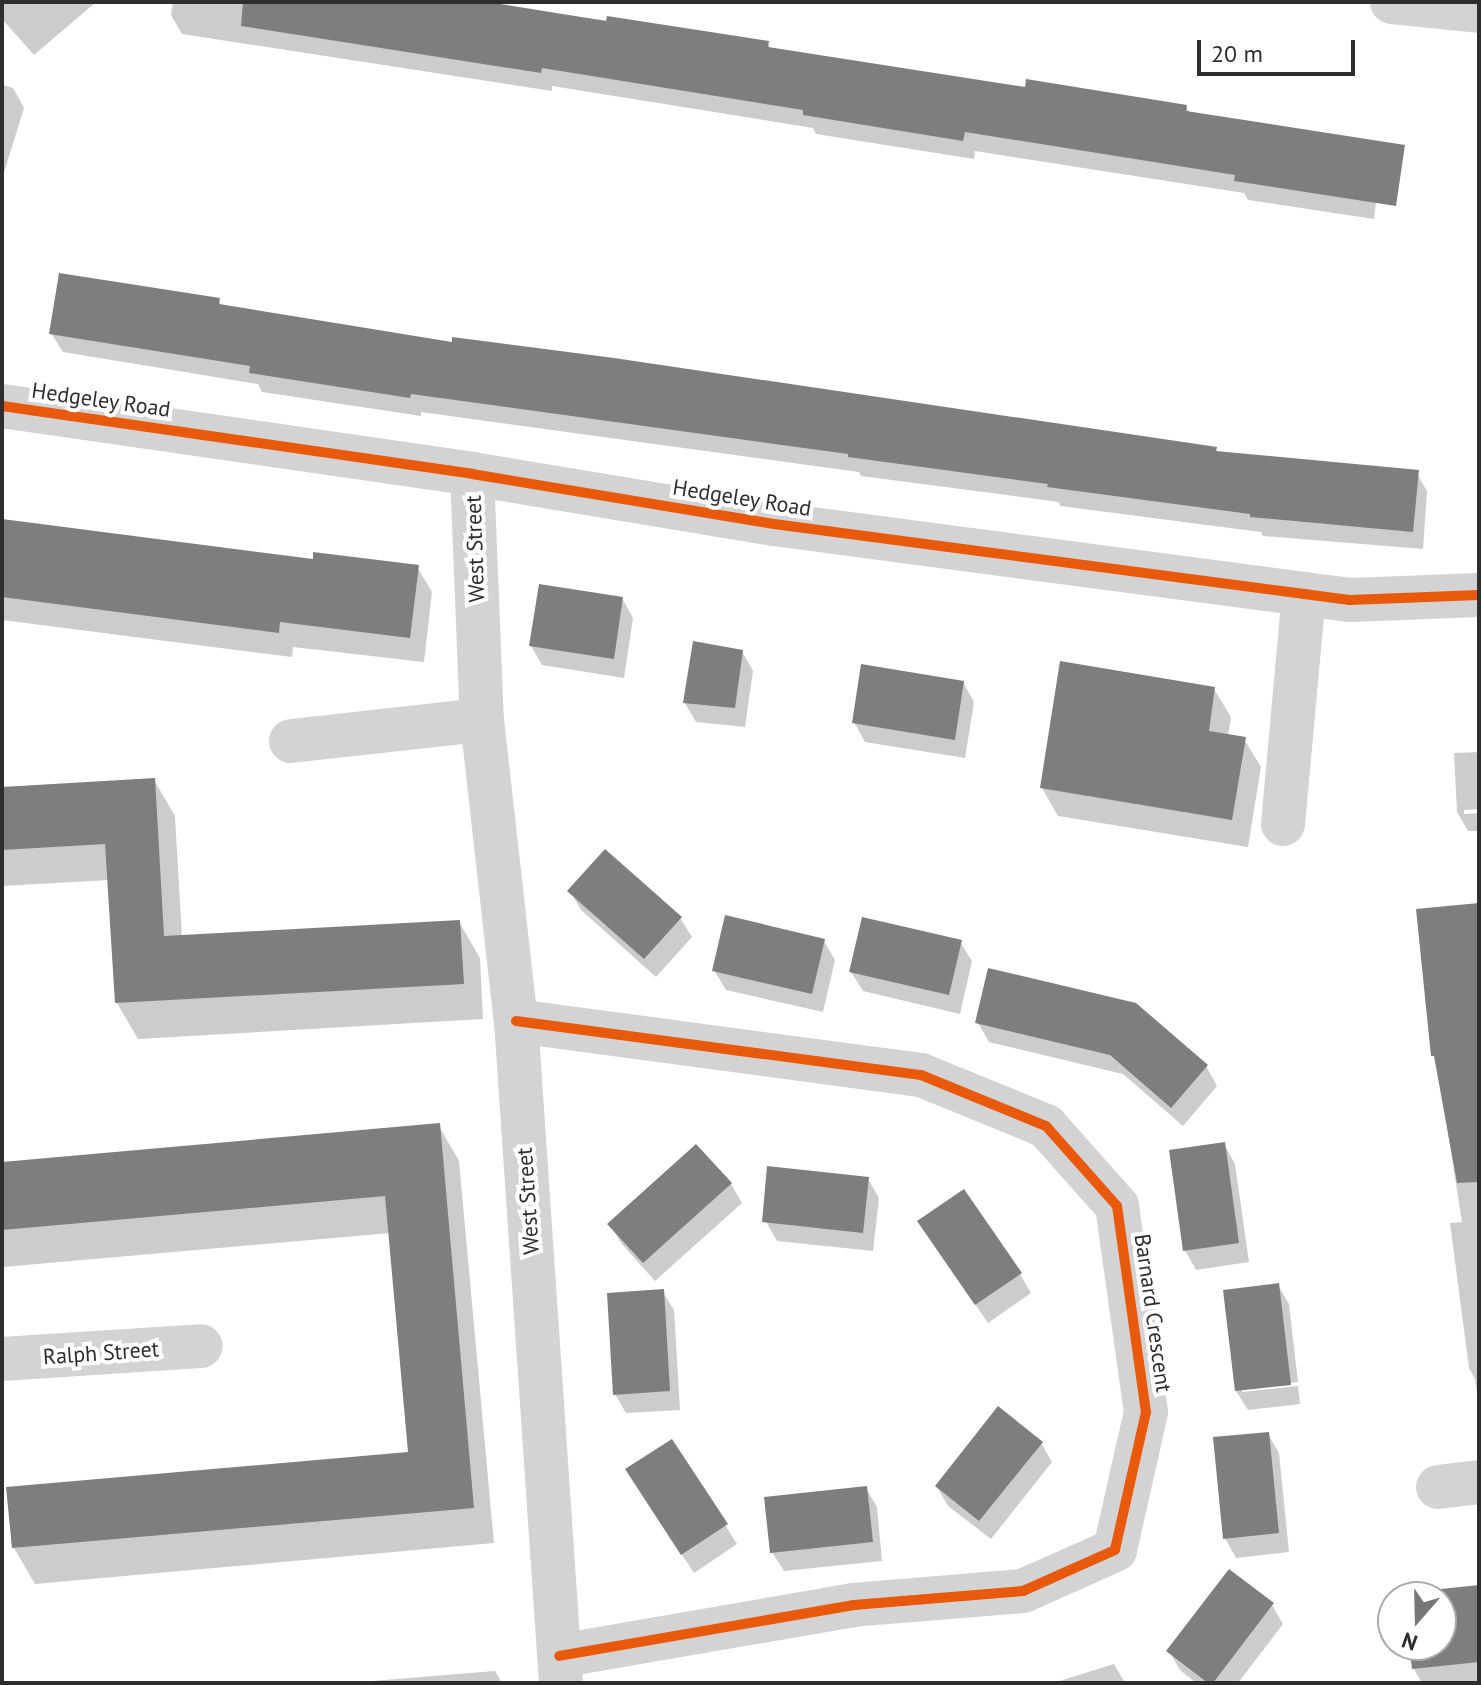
<!DOCTYPE html>
<style>
body{margin:0}
#map{position:relative;width:1481px;height:1685px;overflow:hidden;background:#fff;font-family:"PT Sans",sans-serif}
div>[style]{position:absolute}
.shadow>*{inset:0;background:#0003}
.building>*{inset:0;background:#7e7e7e}
.minor>*{height:44px;margin:-22px;padding:0 22px;transform-origin:22px;border-radius:22px;background:#d3d3d3}
.cycleway>*{height:10px;margin:-5px;padding:0 5px;transform-origin:5px;border-radius:5px;background:#e8590c}
span{translate:-50% -50%;white-space:nowrap;text-align:center;line-height:1.15;-webkit-text-stroke:8px #fff;paint-order:stroke}
.street-label{font-size:22px;color:#2e2e2e}
.frame{position:absolute;inset:0;border:4px solid #2e2e2e;pointer-events:none}
.north{position:absolute;left:1377px;top:1581px;width:80px;height:80px;box-sizing:border-box;background:#fff;border:2px solid #ababab;border-radius:50%;rotate:200deg;font-size:22px;font-weight:700;line-height:32px;text-align:center;color:#2e2e2e}
.north::after{content:'';display:block;margin:auto;width:28px;height:36px;background:#777;clip-path:polygon(50% 0,100% 100%,50% 72%,0 100%)}
.scale{position:absolute;left:1197px;top:40px;width:158px;height:36px;box-sizing:border-box;border:4px solid #2e2e2e;border-top:0;padding-left:10px;font-size:24px;line-height:28px;white-space:nowrap;color:#2e2e2e;-webkit-text-stroke:6px #fff;paint-order:stroke}
</style>
<div id="map">
<div class="shadow">
<i style="clip-path:polygon(2px 2px,96px 2px,34px 55px,2px 19px)"></i>
<i style="clip-path:polygon(173px 2px,472px 2px,768px 43px,771px 50px,1026px 89px,1186px 106px,1190px 113px,1381px 161px,1374px 219px,1248px 200px,1244px 193px,975px 151px,974px 159px,816px 134px,813px 128px,552px 86px,552px 91px,182px 34px,171px 15px)"></i>
<i style="clip-path:polygon(2px 85px,13px 88px,24px 108px,2px 179px)"></i>
<i style="clip-path:polygon(218px 299px,223px 307px,453px 344px,1216px 449px,1218px 453px,1416px 472px,1427px 491px,1423px 549px,1263px 536px,1261px 532px,1060px 506px,1059px 502px,861px 476px,859px 472px,421px 412px,421px 416px,262px 392px,258px 384px,63px 352px,51px 333px)"></i>
<i style="clip-path:polygon(2px 521px,314px 561px,417px 567px,432px 592px,424px 662px,293px 647px,292px 657px,2px 620px)"></i>
<i style="clip-path:polygon(622px 598px,633px 618px,624px 678px,542px 665px,531px 646px)"></i>
<i style="clip-path:polygon(742px 651px,753px 671px,745px 727px,696px 722px,685px 703px)"></i>
<i style="clip-path:polygon(963px 682px,974px 702px,965px 758px,865px 742px,854px 722px)"></i>
<i style="clip-path:polygon(1214px 689px,1231px 717px,1228px 736px,1244px 739px,1261px 767px,1248px 847px,1058px 816px,1042px 788px)"></i>
<i style="clip-path:polygon(1479px 752px,1479px 809px,1464px 810px,1464px 814px,1479px 813px,1479px 831px,1468px 831px,1457px 812px,1454px 753px)"></i>
<i style="clip-path:polygon(154px 780px,175px 816px,182px 937px,459px 922px,480px 958px,483px 1019px,138px 1039px,117px 1003px,109px 880px,2px 886px,2px 789px)"></i>
<i style="clip-path:polygon(570px 891px,680px 918px,692px 937px,656px 977px,581px 910px)"></i>
<i style="clip-path:polygon(1479px 905px,1479px 1405px,1475px 1379px,1469px 1368px,1450px 1223px,1462px 1222px,1437px 1063px,1433px 1055px)"></i>
<i style="clip-path:polygon(824px 941px,835px 960px,823px 1012px,726px 990px,714px 970px)"></i>
<i style="clip-path:polygon(960px 942px,972px 961px,960px 1014px,863px 991px,851px 972px)"></i>
<i style="clip-path:polygon(978px 1023px,1206px 1066px,1217px 1086px,1183px 1126px,1123px 1074px,989px 1042px)"></i>
<i style="clip-path:polygon(439px 1126px,459px 1161px,494px 1543px,35px 1584px,14px 1548px,410px 1453px,390px 1233px,3px 1267px,2px 1164px)"></i>
<i style="clip-path:polygon(1224px 1144px,1235px 1164px,1249px 1262px,1196px 1270px,1185px 1250px)"></i>
<i style="clip-path:polygon(696px 1147px,731px 1184px,742px 1203px,655px 1281px,621px 1243px,610px 1224px)"></i>
<i style="clip-path:polygon(868px 1179px,879px 1198px,873px 1251px,777px 1241px,766px 1222px)"></i>
<i style="clip-path:polygon(931px 1240px,1020px 1274px,1031px 1293px,988px 1323px)"></i>
<i style="clip-path:polygon(1278px 1285px,1289px 1304px,1298px 1382px,1242px 1388px,1242px 1392px,1298px 1386px,1300px 1404px,1248px 1410px,1236px 1391px)"></i>
<i style="clip-path:polygon(662px 1291px,674px 1310px,680px 1410px,626px 1413px,615px 1394px)"></i>
<i style="clip-path:polygon(1268px 1434px,1279px 1453px,1289px 1552px,1236px 1558px,1225px 1538px)"></i>
<i style="clip-path:polygon(672px 1441px,737px 1544px,694px 1573px,639px 1489px)"></i>
<i style="clip-path:polygon(1041px 1443px,1052px 1462px,991px 1539px,948px 1506px,937px 1487px)"></i>
<i style="clip-path:polygon(866px 1488px,877px 1507px,882px 1561px,784px 1571px,772px 1552px)"></i>
<i style="clip-path:polygon(1479px 1587px,1479px 1682px,1422px 1683px,1414px 1669px,1411px 1645px,1441px 1645px,1441px 1597px,1405px 1597px)"></i>
<i style="clip-path:polygon(1272px 1605px,1283px 1624px,1238px 1683px,1196px 1683px,1180px 1670px,1169px 1651px)"></i>
<i style="clip-path:polygon(1114px 1664px,1125px 1683px,1053px 1683px)"></i>
<i style="clip-path:polygon(495px 1671px,502px 1683px,347px 1683px)"></i>
</div>
<div class="building">
<i style="clip-path:polygon(243px 2px,488px 2px,606px 21px,607px 16px,769px 41px,768px 47px,1025px 87px,1026px 79px,1187px 105px,1186px 111px,1405px 145px,1396px 206px,1234px 181px,1235px 175px,965px 132px,963px 141px,803px 115px,803px 110px,542px 68px,541px 73px,241px 26px)"></i>
<i style="clip-path:polygon(59px 273px,220px 298px,219px 304px,452px 342px,452px 337px,614px 358px,1217px 447px,1216px 451px,1419px 470px,1413px 532px,1250px 517px,1250px 514px,1047px 487px,1048px 484px,848px 457px,848px 454px,411px 394px,410px 398px,249px 373px,250px 366px,49px 334px)"></i>
<i style="clip-path:polygon(2px 519px,313px 559px,313px 552px,419px 565px,410px 638px,280px 622px,279px 633px,2px 597px)"></i>
<i style="clip-path:polygon(539px 584px,623px 597px,614px 659px,529px 646px)"></i>
<i style="clip-path:polygon(693px 641px,743px 650px,735px 708px,683px 703px)"></i>
<i style="clip-path:polygon(1060px 661px,1215px 687px,1209px 731px,1246px 737px,1232px 820px,1040px 788px)"></i>
<i style="clip-path:polygon(861px 664px,964px 681px,955px 740px,852px 723px)"></i>
<i style="clip-path:polygon(155px 778px,164px 936px,460px 920px,464px 984px,115px 1003px,105px 844px,2px 850px,2px 787px)"></i>
<i style="clip-path:polygon(605px 849px,682px 917px,644px 959px,567px 891px)"></i>
<i style="clip-path:polygon(1479px 903px,1479px 1182px,1457px 1183px,1434px 1056px,1431px 1056px,1416px 909px)"></i>
<i style="clip-path:polygon(725px 915px,825px 939px,812px 994px,712px 971px)"></i>
<i style="clip-path:polygon(862px 917px,962px 940px,949px 995px,849px 972px)"></i>
<i style="clip-path:polygon(988px 968px,1136px 1003px,1208px 1065px,1171px 1108px,1110px 1055px,975px 1023px)"></i>
<i style="clip-path:polygon(440px 1123px,474px 1508px,12px 1548px,6px 1487px,408px 1452px,385px 1196px,2px 1230px,2px 1162px)"></i>
<i style="clip-path:polygon(1225px 1142px,1239px 1243px,1183px 1251px,1169px 1150px)"></i>
<i style="clip-path:polygon(696px 1144px,732px 1183px,643px 1263px,607px 1224px)"></i>
<i style="clip-path:polygon(767px 1166px,869px 1177px,863px 1233px,762px 1222px)"></i>
<i style="clip-path:polygon(964px 1189px,1022px 1273px,975px 1305px,917px 1221px)"></i>
<i style="clip-path:polygon(1279px 1283px,1291px 1385px,1235px 1391px,1223px 1290px)"></i>
<i style="clip-path:polygon(664px 1289px,670px 1391px,613px 1395px,607px 1293px)"></i>
<i style="clip-path:polygon(998px 1406px,1043px 1442px,979px 1521px,935px 1486px)"></i>
<i style="clip-path:polygon(1269px 1432px,1279px 1533px,1223px 1539px,1213px 1437px)"></i>
<i style="clip-path:polygon(672px 1439px,728px 1524px,681px 1555px,625px 1469px)"></i>
<i style="clip-path:polygon(867px 1486px,873px 1542px,770px 1553px,764px 1497px)"></i>
<i style="clip-path:polygon(1229px 1569px,1274px 1603px,1213px 1683px,1208px 1683px,1166px 1651px)"></i>
<i style="clip-path:polygon(1479px 1585px,1479px 1662px,1412px 1669px,1409px 1645px,1441px 1645px,1441px 1597px,1403px 1597px,1403px 1593px)"></i>
</div>
<div class="minor">
<i style="left:1392px;top:2px;width:87px;rotate:5.9deg"></i>
<i style="left:2px;top:406px;width:475px;rotate:8.2deg"></i>
<i style="left:472px;top:474px;width:306px;rotate:9.4deg"></i>
<i style="left:774px;top:524px;width:535px;rotate:7.52deg"></i>
<i style="left:1304px;top:594px;width:46px;rotate:7.4deg"></i>
<i style="left:1350px;top:600px;width:129px;rotate:-2.2deg"></i>
<i style="left:472px;top:474px;width:246px;rotate:87.7deg"></i>
<i style="left:482px;top:720px;width:303px;rotate:83.6deg"></i>
<i style="left:516px;top:1021px;width:664px;rotate:86.11deg"></i>
<i style="left:291px;top:741px;width:192px;rotate:-6.3deg"></i>
<i style="left:1283px;top:824px;width:231px;rotate:-84.8deg"></i>
<i style="left:516px;top:1021px;width:409px;rotate:7.6deg"></i>
<i style="left:921px;top:1075px;width:135px;rotate:22.2deg"></i>
<i style="left:1046px;top:1126px;width:107px;rotate:48.4deg"></i>
<i style="left:1117px;top:1206px;width:208px;rotate:82deg"></i>
<i style="left:1146px;top:1412px;width:141px;rotate:102.7deg"></i>
<i style="left:1115px;top:1550px;width:101px;rotate:156deg"></i>
<i style="left:1023px;top:1591px;width:170px;rotate:175.3deg"></i>
<i style="left:854px;top:1605px;width:299px;rotate:170.2deg"></i>
<i style="left:2px;top:1359px;width:199px;rotate:-3.7deg"></i>
<i style="left:1438px;top:1487px;width:41px;rotate:-7deg"></i>
</div>
<div class="cycleway">
<i style="left:2px;top:406px;width:475px;rotate:8.2deg"></i>
<i style="left:472px;top:474px;width:306px;rotate:9.4deg"></i>
<i style="left:774px;top:524px;width:535px;rotate:7.52deg"></i>
<i style="left:1304px;top:594px;width:46px;rotate:7.4deg"></i>
<i style="left:1350px;top:600px;width:129px;rotate:-2.2deg"></i>
<i style="left:516px;top:1021px;width:409px;rotate:7.6deg"></i>
<i style="left:921px;top:1075px;width:135px;rotate:22.2deg"></i>
<i style="left:1046px;top:1126px;width:107px;rotate:48.4deg"></i>
<i style="left:1117px;top:1206px;width:208px;rotate:82deg"></i>
<i style="left:1146px;top:1412px;width:141px;rotate:102.7deg"></i>
<i style="left:1115px;top:1550px;width:101px;rotate:156deg"></i>
<i style="left:1023px;top:1591px;width:170px;rotate:175.3deg"></i>
<i style="left:854px;top:1605px;width:299px;rotate:170.2deg"></i>
</div>
<div class="street-label">
<span style="left:101px;top:400px;rotate:8deg">Hedgeley Road</span>
<span style="left:742px;top:498px;rotate:9deg">Hedgeley Road</span>
<span style="left:475px;top:549px;rotate:-92deg">West Street</span>
<span style="left:528px;top:1201px;rotate:-94deg">West Street</span>
<span style="left:1153px;top:1313px;rotate:82deg">Barnard Crescent</span>
<span style="left:101px;top:1353px;rotate:-4deg">Ralph Street</span>
</div>
<div class="frame"></div>
<div class="north">N</div>
<div class="scale">20 m</div>
</div>
